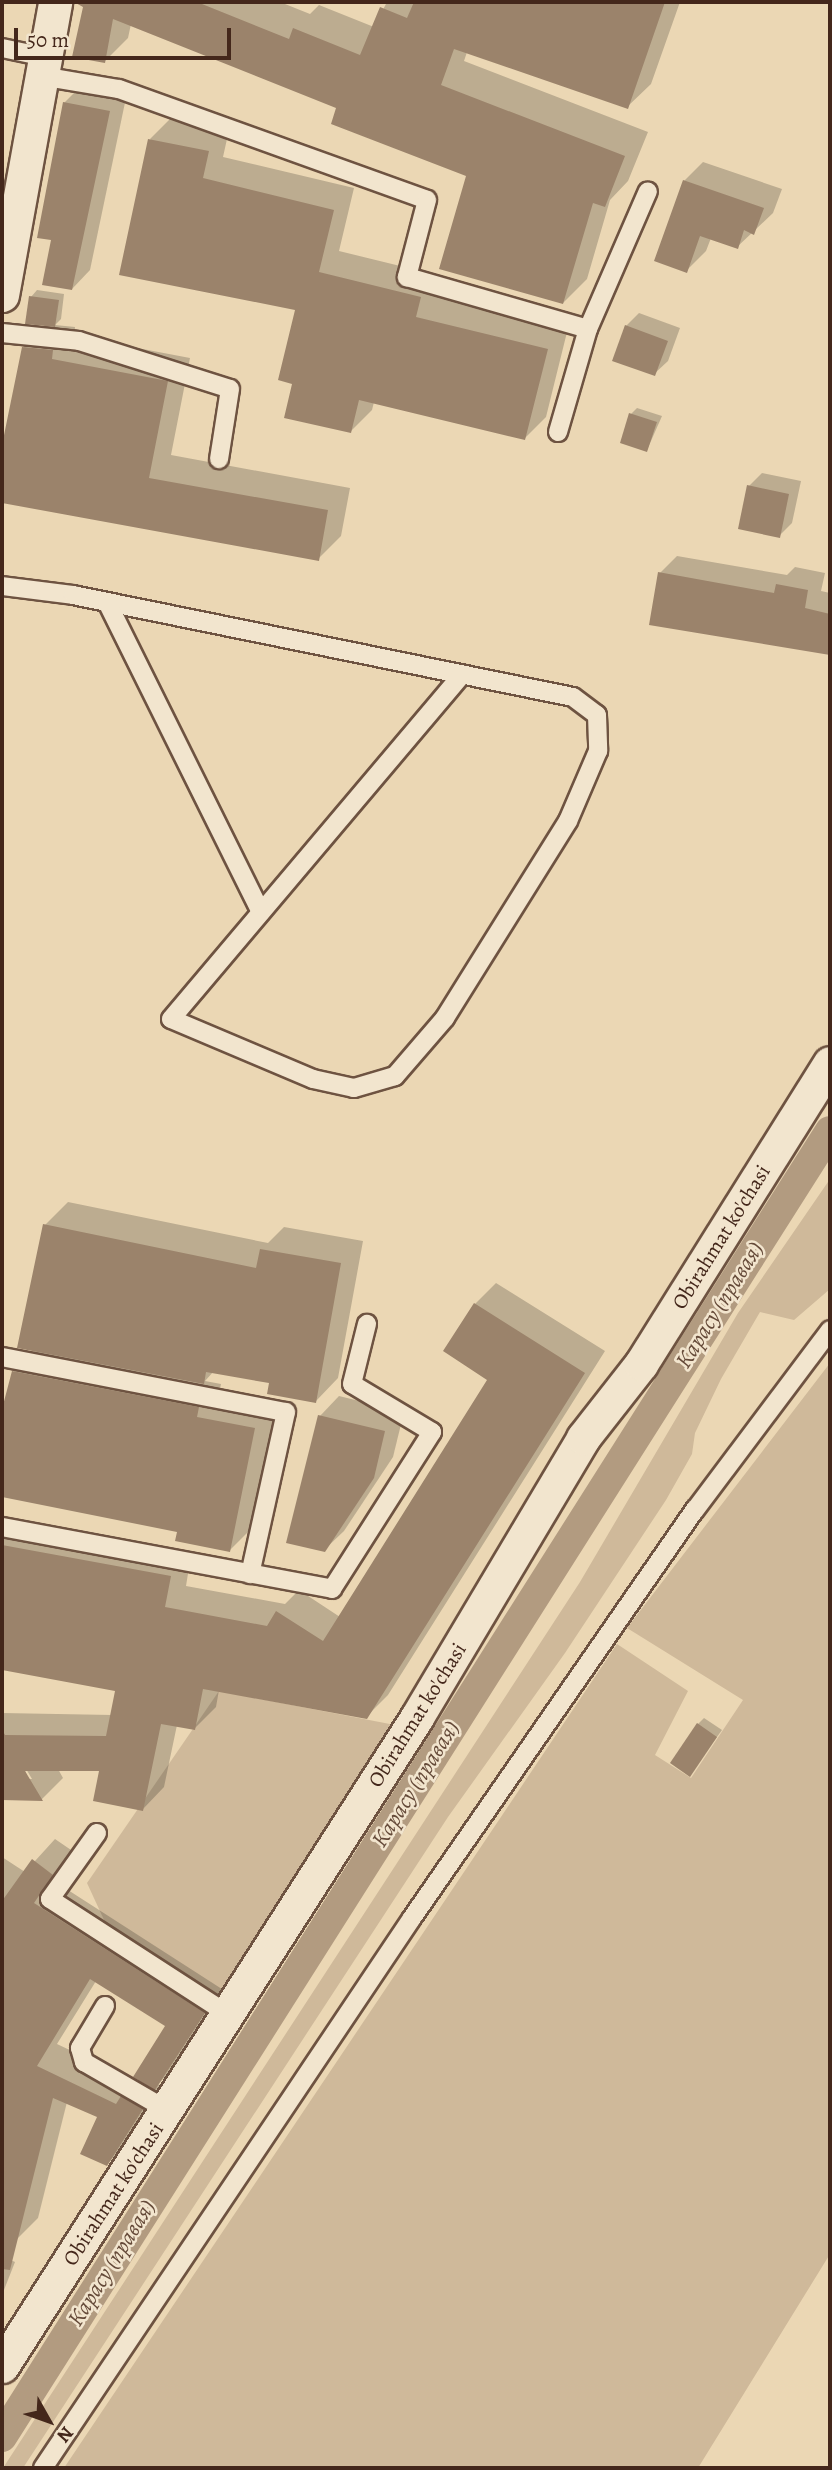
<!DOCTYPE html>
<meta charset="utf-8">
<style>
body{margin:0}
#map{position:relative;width:832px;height:2470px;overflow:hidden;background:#ebd7b4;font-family:Alegreya,serif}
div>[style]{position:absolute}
.green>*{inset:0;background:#cfb99a}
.shadow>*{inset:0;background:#0003}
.canal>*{height:30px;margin:-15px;padding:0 15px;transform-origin:15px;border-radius:15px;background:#b29b80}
.building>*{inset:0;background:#9b836b}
.roads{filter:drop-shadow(2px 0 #6e5341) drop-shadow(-2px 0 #6e5341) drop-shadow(0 2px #6e5341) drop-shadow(0 -2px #6e5341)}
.service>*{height:18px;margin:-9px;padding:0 9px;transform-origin:9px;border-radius:9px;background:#f2e5ce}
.minor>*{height:33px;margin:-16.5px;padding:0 16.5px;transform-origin:16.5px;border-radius:16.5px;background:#f2e5ce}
span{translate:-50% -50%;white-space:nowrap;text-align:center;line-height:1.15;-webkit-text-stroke:5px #f2e5ce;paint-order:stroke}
.street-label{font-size:21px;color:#44271b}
.water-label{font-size:23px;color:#654a39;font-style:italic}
.frame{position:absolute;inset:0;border:4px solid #44271b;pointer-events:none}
.north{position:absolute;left:14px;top:2386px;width:70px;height:70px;-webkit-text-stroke:5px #f2e5ce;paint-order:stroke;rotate:130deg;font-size:19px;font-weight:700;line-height:28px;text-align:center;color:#44271b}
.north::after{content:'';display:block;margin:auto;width:24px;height:32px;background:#44271b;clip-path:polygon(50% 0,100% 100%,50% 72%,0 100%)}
.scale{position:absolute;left:14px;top:28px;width:217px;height:32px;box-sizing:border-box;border:4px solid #44271b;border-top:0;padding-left:9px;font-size:21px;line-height:24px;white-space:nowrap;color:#44271b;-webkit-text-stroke:5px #f2e5ce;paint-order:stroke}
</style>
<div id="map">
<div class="green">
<i style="clip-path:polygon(830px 1179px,830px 1289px,794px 1320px,760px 1312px,721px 1379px,695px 1433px,692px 1454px,666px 1500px,565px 1653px,448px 1817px,23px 2468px,3px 2468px,580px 1582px,738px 1313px)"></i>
<i style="clip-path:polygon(830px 1363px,830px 2254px,698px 2468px,64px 2468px,617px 1644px,688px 1691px,655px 1755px,691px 1778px,743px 1700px,627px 1628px)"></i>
<i style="clip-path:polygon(219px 1691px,395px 1725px,221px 1999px,105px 1922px,87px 1883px)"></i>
</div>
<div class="shadow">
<i style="clip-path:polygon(85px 2px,280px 2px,310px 14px,319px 5px,374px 27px,387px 2px,680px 2px,651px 84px,627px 107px,467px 52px,464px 61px,648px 132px,628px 181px,610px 200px,587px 279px,563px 303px,468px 175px,338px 107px,131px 24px,128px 38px,104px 62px,74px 55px)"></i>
<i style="clip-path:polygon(83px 84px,127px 93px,90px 270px,72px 289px,53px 239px,64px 103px)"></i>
<i style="clip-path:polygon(171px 118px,229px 130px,223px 157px,354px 188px,339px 251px,441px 276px,437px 296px,568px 328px,546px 417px,525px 438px,374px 402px,372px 410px,351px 431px,294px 383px,297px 308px,150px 139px)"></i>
<i style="clip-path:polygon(703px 162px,782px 189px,773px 213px,737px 247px,711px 238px,706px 251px,686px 271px,684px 181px)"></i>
<i style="clip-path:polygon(37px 290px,64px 294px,61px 319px,55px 325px,75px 327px,74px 336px,190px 358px,171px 455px,350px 488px,341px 536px,318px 559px,2px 501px,2px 457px,24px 347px,47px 324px,31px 297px)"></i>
<i style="clip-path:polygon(639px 313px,680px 328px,668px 361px,654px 374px,626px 326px)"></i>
<i style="clip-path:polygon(637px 408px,662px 416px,647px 450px,631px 414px)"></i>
<i style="clip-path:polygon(762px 473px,801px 481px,792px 523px,779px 536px,749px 486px)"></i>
<i style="clip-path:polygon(677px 556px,787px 575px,795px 567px,825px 573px,821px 591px,830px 593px,830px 654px,798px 646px,660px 573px)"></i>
<i style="clip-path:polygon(68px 1202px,268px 1243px,284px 1227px,363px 1241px,338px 1378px,316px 1401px,271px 1381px,214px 1371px,205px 1381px,221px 1384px,219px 1394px,277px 1405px,253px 1527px,229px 1551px,179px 1531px,2px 1495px,2px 1425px,14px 1371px,35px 1350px,45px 1225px)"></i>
<i style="clip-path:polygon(evenodd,496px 1283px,605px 1351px,388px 1695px,366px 1717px,219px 1690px,216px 1707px,195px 1728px,177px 1725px,164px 1787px,143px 1809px,101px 1770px,58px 1769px,63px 1778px,42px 1799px,2px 1798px,2px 1713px,112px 1715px,118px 1689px,2px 1668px,2px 1520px,191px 1555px,186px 1586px,285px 1604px,299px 1590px,340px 1617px,489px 1379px,475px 1304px,496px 1283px,22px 1762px,32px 1779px,28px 1779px,22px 1762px)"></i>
<i style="clip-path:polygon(339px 1396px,404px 1412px,393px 1457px,344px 1531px,324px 1550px,320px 1416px)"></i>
<i style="clip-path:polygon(704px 1718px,722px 1730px,690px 1774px,698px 1724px)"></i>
<i style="clip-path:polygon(evenodd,55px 1839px,74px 1852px,54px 1881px,225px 1991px,176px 2066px,158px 2084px,163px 2087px,129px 2142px,107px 2164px,99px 2116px,67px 2102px,38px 2218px,17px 2239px,2px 2236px,2px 1857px,25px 1872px,55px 1839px,96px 1981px,168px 2025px,137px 2082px,57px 2044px,96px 1981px)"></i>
<i style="clip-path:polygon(2px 2256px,15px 2262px,2px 2295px)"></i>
</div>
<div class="canal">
<i style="left:2px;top:2437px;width:1546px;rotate:-57.63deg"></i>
</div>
<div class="building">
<i style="clip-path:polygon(74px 2px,197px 2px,289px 39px,293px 28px,360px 55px,380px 7px,407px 18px,414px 2px,665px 2px,628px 109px,454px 49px,441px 85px,625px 156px,605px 207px,593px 203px,563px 304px,439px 269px,466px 176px,331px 124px,336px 108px,113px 19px,105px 63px,72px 57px,83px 7px)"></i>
<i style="clip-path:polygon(63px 102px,110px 111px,72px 290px,42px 285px,51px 240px,37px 238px)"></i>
<i style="clip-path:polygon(148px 139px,209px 151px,203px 178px,334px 210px,319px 272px,421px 297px,416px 317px,548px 349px,525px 440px,359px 400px,351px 433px,284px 418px,292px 384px,278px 380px,295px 310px,119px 275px)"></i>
<i style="clip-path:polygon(683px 180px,764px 208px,754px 235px,744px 230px,738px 249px,700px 236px,687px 273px,654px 261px)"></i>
<i style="clip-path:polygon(29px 296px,59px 300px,55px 327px,25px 324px)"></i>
<i style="clip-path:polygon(625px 325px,668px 341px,655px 376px,612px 361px)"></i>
<i style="clip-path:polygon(22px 347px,53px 350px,52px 359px,168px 381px,149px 478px,328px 510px,319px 561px,2px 503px,2px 445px)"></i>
<i style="clip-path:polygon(629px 413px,657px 422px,647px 452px,620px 443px)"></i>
<i style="clip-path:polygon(747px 485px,789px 494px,780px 538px,738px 529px)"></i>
<i style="clip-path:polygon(658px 572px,774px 593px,776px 584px,808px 590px,805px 608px,830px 614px,830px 655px,649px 625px)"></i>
<i style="clip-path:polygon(43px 1224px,256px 1268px,260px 1249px,341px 1263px,316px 1403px,267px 1394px,269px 1383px,206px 1372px,204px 1384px,17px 1348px)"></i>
<i style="clip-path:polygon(474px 1303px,585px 1373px,367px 1719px,203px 1689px,195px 1730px,161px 1724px,143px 1811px,93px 1801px,99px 1771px,25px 1771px,43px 1801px,2px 1800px,2px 1729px,5px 1735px,106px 1736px,115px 1691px,2px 1670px,2px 1545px,171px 1576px,165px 1607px,267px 1626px,276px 1611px,323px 1641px,487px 1380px,443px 1351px)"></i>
<i style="clip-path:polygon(12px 1371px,199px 1407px,197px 1417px,255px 1428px,230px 1552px,175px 1541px,177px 1532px,2px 1497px,2px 1409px)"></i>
<i style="clip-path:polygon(318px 1415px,385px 1431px,374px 1478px,325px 1552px,286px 1543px)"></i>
<i style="clip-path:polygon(697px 1723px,717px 1737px,690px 1777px,670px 1763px)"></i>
<i style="clip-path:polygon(32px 1859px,53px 1875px,34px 1903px,205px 2013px,155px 2090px,133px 2077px,165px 2026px,90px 1979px,37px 2066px,116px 2104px,121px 2096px,143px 2109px,107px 2166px,80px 2154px,97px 2117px,53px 2098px,10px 2270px,2px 2269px,2px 1901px)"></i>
</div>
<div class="roads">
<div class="service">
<i style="left:2px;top:48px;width:44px;rotate:11.8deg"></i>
<i style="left:41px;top:76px;width:79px;rotate:9.5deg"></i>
<i style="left:119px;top:89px;width:327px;rotate:19.8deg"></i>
<i style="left:427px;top:200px;width:80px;rotate:104.6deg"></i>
<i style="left:407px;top:277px;width:188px;rotate:16deg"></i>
<i style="left:2px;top:333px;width:77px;rotate:5.9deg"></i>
<i style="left:79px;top:341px;width:158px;rotate:17.6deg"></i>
<i style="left:230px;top:389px;width:71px;rotate:98.9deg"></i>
<i style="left:558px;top:432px;width:107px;rotate:-73.8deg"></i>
<i style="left:588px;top:329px;width:150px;rotate:-66.5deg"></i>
<i style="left:2px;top:586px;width:72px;rotate:7.2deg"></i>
<i style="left:73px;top:595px;width:510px;rotate:11.53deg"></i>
<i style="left:573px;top:697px;width:30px;rotate:37deg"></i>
<i style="left:597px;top:715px;width:36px;rotate:88deg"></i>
<i style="left:598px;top:751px;width:76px;rotate:113.2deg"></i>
<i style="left:568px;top:821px;width:232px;rotate:122deg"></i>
<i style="left:445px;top:1018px;width:77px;rotate:130.8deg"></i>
<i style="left:395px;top:1076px;width:43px;rotate:163.7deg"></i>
<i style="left:354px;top:1088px;width:42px;rotate:-167.6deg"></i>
<i style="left:313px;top:1079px;width:154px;rotate:-157.1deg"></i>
<i style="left:171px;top:1019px;width:451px;rotate:-49.8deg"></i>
<i style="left:107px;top:602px;width:346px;rotate:63.6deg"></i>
<i style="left:2px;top:1357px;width:289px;rotate:11deg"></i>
<i style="left:286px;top:1412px;width:166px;rotate:102.5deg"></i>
<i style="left:2px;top:1527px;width:336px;rotate:10.6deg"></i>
<i style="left:332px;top:1589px;width:186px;rotate:-57.5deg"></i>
<i style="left:432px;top:1432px;width:93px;rotate:-149deg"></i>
<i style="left:352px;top:1384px;width:62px;rotate:-76deg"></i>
<i style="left:97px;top:1833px;width:81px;rotate:125.5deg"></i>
<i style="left:50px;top:1899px;width:213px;rotate:32.9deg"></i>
<i style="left:105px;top:2006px;width:49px;rotate:120.8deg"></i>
<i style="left:80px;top:2048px;width:15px;rotate:74deg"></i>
<i style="left:84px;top:2062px;width:96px;rotate:30deg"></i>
<i style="left:43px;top:2468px;width:662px;rotate:-56.14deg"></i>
<i style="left:412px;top:1918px;width:497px;rotate:-55.3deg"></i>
<i style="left:695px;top:1510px;width:225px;rotate:-53.1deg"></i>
</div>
<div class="minor">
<i style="left:2px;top:295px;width:298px;rotate:-79.7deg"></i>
<i style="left:2px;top:2366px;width:770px;rotate:-57.4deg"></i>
<i style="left:417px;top:1717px;width:325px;rotate:-59.2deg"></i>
<i style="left:583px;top:1438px;width:94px;rotate:-51.9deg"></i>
<i style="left:641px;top:1364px;width:355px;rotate:-57.9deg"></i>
</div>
</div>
<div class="street-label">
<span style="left:721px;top:1237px;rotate:-58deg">Obirahmat ko'chasi</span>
<span style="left:417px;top:1715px;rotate:-58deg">Obirahmat ko'chasi</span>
<span style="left:113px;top:2194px;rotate:-57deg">Obirahmat ko'chasi</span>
</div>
<div class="water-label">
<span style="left:720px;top:1305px;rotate:-58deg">Карасу (правая)</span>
<span style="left:416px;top:1784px;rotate:-58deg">Карасу (правая)</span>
<span style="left:112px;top:2263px;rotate:-58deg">Карасу (правая)</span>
</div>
<div class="frame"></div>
<div class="north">N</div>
<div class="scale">50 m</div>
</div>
